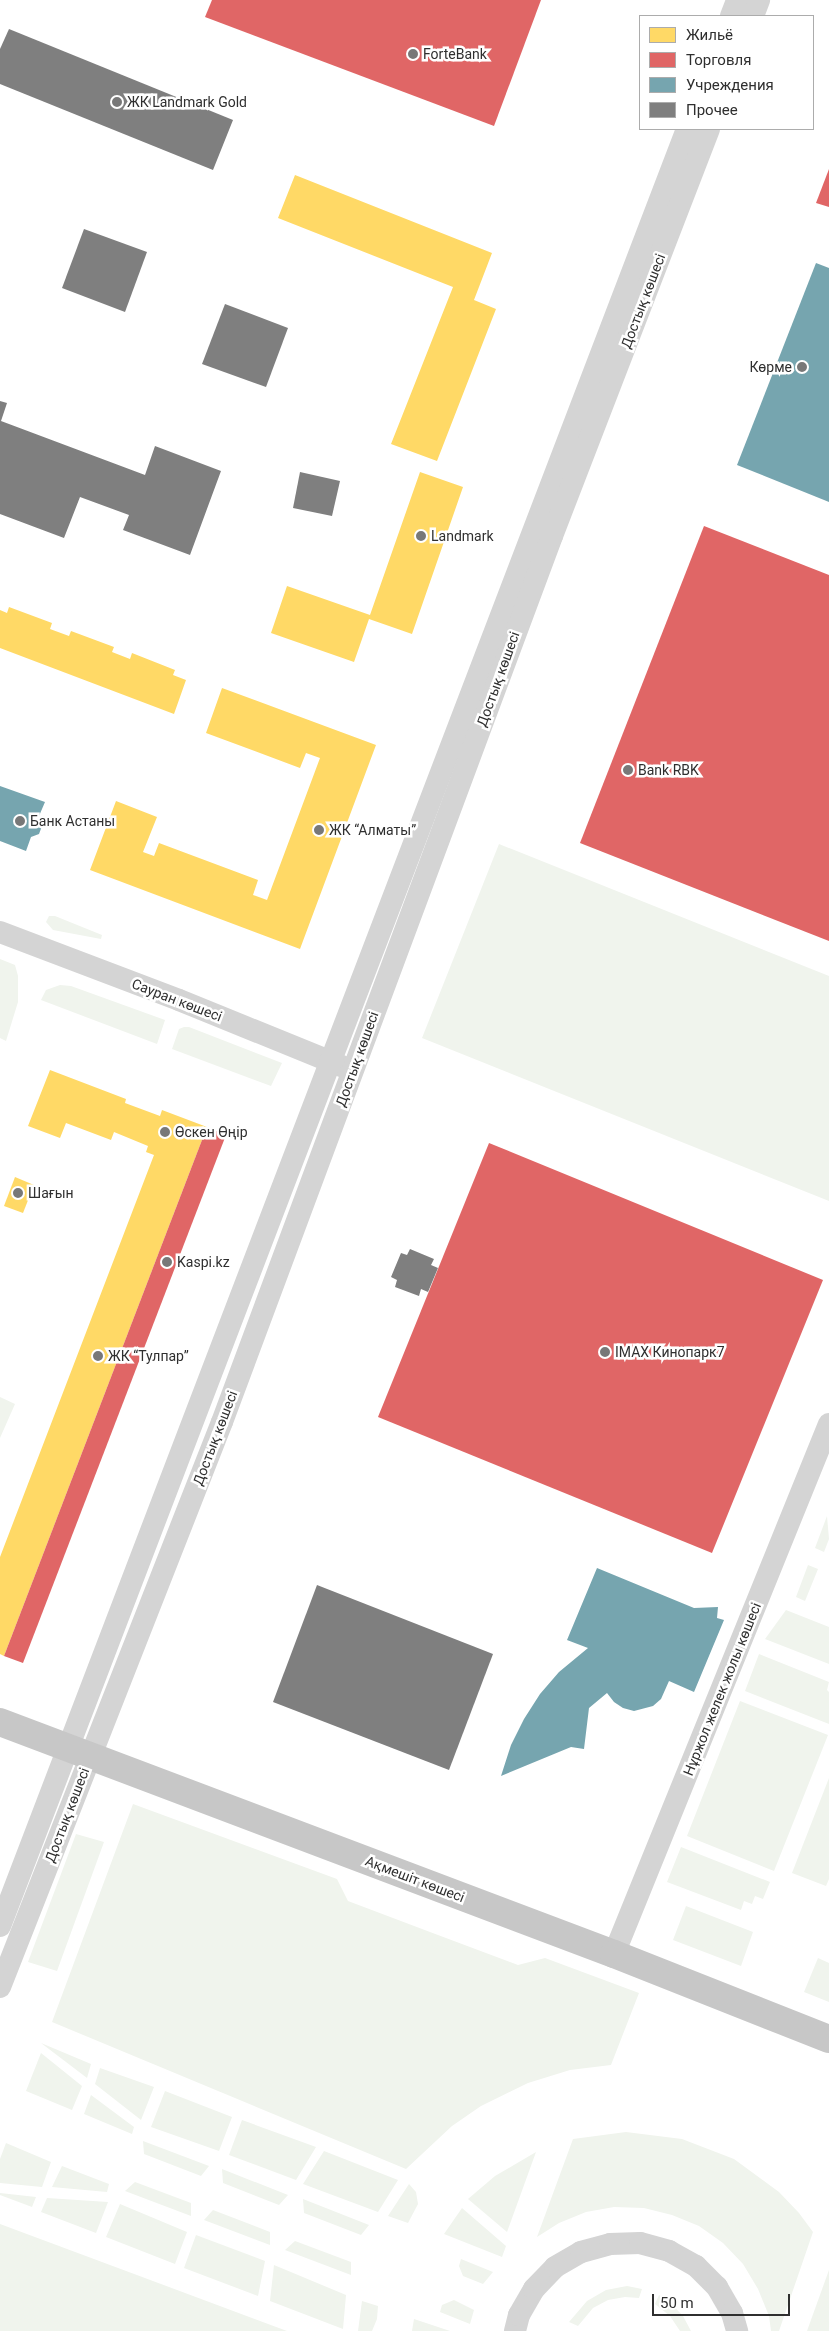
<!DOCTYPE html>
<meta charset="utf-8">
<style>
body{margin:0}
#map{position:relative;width:829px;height:2331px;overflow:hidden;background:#fff;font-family:Roboto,sans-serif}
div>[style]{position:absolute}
.green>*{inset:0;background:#f0f4ed}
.homes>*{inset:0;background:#ffd966}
.shops>*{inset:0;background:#e06666}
.public>*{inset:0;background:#76a5af}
.building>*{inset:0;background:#7f7f7f}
.minor>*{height:22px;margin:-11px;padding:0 11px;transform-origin:11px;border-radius:11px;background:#d4d4d4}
.major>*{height:28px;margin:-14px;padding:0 14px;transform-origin:14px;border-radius:14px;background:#c7c7c7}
.dots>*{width:14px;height:14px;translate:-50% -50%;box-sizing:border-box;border:2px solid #fff;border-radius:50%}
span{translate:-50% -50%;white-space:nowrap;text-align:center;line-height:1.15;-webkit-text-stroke:5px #fff;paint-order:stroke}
.poi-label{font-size:14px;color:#2f2f2f}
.left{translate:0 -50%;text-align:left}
.right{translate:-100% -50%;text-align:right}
.street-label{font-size:14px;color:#2f2f2f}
.legend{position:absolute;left:639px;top:15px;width:175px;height:115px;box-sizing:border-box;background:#fff;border:1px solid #acacac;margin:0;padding:6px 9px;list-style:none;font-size:15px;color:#2f2f2f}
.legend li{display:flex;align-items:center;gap:10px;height:25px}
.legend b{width:25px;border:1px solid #acacac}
.scale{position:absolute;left:652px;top:2294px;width:138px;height:22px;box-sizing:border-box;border:2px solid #2f2f2f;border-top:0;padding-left:6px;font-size:15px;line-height:18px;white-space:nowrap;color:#2f2f2f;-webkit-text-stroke:4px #fff;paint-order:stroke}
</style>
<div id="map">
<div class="green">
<i style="clip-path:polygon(499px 844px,829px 976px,829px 1201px,422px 1038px)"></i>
<i style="clip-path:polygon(49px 916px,55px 916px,102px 935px,101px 939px,53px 930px,46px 922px)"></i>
<i style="clip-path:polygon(0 959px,15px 965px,18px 976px,18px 1002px,6px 1041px,0 1038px)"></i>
<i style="clip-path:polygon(60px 985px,71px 986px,165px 1020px,157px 1044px,41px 1000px,46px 990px)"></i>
<i style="clip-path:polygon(184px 1027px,189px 1027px,282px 1063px,271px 1086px,172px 1049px,179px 1029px)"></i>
<i style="clip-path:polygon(0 1397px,15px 1404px,0 1438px)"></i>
<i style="clip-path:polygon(827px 1516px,829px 1539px,824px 1552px,815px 1548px)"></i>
<i style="clip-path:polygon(808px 1565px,818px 1569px,805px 1601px,796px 1597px)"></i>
<i style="clip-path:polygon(786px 1610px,829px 1627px,829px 1664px,765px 1639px)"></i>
<i style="clip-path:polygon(759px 1654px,829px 1682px,827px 1690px,829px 1692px,829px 1724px,745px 1691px)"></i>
<i style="clip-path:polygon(740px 1701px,828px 1735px,774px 1871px,687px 1836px)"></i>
<i style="clip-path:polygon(829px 1778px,829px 1879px,826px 1886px,792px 1873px)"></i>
<i style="clip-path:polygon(133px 1804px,337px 1879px,348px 1901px,430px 1932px,518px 1965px,545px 1958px,639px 1993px,611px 2065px,570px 2070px,528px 2083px,481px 2106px,452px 2126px,406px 2169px,52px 2022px)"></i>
<i style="clip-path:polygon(76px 1834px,104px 1842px,57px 1971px,28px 1962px)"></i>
<i style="clip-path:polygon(681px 1847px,770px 1882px,763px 1899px,755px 1896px,752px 1904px,744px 1901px,741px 1910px,667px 1882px)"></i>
<i style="clip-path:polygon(686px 1906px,753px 1932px,741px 1966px,673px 1940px)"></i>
<i style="clip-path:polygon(818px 1958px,829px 1963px,829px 2002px,804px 1992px)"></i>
<i style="clip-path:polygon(41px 2043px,91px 2064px,87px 2078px)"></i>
<i style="clip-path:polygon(41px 2053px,82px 2086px,72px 2110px,26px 2091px)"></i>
<i style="clip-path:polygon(100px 2068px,154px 2087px,141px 2120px,95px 2084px)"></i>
<i style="clip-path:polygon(165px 2091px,232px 2117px,219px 2151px,151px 2127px)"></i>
<i style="clip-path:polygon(91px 2095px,134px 2127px,132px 2134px,84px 2114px)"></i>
<i style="clip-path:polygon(242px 2120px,316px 2147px,296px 2180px,229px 2155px)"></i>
<i style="clip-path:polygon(626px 2132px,682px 2139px,734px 2159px,779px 2192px,799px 2213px,813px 2232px,779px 2331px,771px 2331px,769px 2316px,758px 2289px,743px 2264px,723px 2243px,699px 2226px,672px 2215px,644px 2208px,614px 2207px,586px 2212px,559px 2223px,537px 2237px,573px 2139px)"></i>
<i style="clip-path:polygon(143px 2141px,209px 2166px,201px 2176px,144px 2154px)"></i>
<i style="clip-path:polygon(6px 2143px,51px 2162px,42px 2187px,0 2183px,0 2159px)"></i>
<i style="clip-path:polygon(324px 2151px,398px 2180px,378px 2212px,303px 2184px)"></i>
<i style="clip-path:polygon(536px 2152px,507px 2232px,468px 2199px,495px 2176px)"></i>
<i style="clip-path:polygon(62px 2166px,109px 2184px,107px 2192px,52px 2187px)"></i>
<i style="clip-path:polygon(222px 2169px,288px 2195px,279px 2205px,223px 2183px)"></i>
<i style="clip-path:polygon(135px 2182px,191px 2203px,191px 2216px,125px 2191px)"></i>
<i style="clip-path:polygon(409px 2184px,416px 2192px,418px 2204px,408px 2223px,388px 2216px)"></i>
<i style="clip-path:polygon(0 2193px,36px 2197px,32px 2207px,0 2195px)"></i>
<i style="clip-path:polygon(47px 2198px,108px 2202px,96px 2233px,41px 2212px)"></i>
<i style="clip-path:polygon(303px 2199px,369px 2225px,361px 2235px,304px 2213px)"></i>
<i style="clip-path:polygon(120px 2204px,187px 2232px,175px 2264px,106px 2237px)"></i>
<i style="clip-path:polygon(462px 2208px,506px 2246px,502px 2257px,444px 2234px)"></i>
<i style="clip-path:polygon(213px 2210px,270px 2232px,270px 2245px,204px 2220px)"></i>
<i style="clip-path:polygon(0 2224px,161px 2284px,287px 2331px,0 2331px)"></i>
<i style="clip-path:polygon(196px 2235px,265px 2261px,258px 2296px,184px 2268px)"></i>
<i style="clip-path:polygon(295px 2241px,351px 2262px,351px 2275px,285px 2250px)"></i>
<i style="clip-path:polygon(461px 2259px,493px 2272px,483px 2284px,463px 2276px,459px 2266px)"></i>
<i style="clip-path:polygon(274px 2265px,346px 2295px,343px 2329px,270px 2301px)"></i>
<i style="clip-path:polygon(829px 2270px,829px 2331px,807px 2331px)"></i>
<i style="clip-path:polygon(627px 2286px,642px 2289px,639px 2298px,625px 2297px,608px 2300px,593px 2308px,578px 2326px,569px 2322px,587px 2301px,606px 2290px)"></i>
<i style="clip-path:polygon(659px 2295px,668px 2300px,683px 2316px,691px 2331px,680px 2331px,670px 2316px,655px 2304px)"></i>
<i style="clip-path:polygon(454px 2300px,474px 2310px,470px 2324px,440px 2312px,442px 2305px)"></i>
<i style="clip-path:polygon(362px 2301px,378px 2306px,377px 2319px,372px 2331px,358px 2331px)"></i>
<i style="clip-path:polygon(414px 2319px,450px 2331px,412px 2331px)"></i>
</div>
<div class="homes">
<i style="clip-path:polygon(295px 175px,492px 253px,474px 300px,496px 309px,437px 461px,391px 444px,453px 287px,278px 218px)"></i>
<i style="clip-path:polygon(420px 472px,463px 487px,412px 634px,369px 619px,354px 662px,271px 633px,287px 586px,370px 615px)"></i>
<i style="clip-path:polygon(9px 607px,52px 623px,50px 629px,69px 636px,71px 631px,114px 647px,112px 652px,130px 659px,132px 653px,175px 670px,173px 675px,186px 680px,174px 714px,0 648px,0 610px,7px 613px)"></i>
<i style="clip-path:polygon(222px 688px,376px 745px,300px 949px,90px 870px,116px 801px,157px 817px,143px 852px,154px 856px,159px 843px,258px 880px,253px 895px,267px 900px,320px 758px,306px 753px,300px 768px,206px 733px)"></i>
<i style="clip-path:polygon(50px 1070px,126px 1099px,125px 1103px,160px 1116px,162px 1110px,207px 1127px,4px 1656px,0 1654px,0 1557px,154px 1155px,146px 1152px,148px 1146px,114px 1132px,111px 1140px,66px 1123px,60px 1138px,28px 1126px)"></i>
<i style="clip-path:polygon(15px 1177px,34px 1185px,23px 1213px,4px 1206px)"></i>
</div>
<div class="shops">
<i style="clip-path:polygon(212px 0,541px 0,494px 126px,205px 17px)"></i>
<i style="clip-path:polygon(829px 169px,829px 207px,816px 203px)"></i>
<i style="clip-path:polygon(704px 526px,829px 575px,829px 941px,580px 843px)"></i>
<i style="clip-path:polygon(207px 1127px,226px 1135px,23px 1663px,4px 1656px)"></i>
<i style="clip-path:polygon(489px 1143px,823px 1280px,712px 1553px,378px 1417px)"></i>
</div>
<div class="public">
<i style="clip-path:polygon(816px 263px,829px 268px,829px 502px,737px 465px)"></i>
<i style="clip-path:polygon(0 786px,45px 802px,39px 816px,42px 826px,39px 834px,31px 837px,26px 851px,0 841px)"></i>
<i style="clip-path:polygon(597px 1568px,694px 1608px,718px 1607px,717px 1618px,724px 1620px,694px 1692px,669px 1681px,661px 1699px,653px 1706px,634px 1711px,623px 1708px,614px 1702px,607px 1693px,589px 1708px,584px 1749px,571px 1747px,501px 1776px,511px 1745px,524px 1719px,540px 1694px,559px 1672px,588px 1648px,567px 1640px)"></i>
</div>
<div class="building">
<i style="clip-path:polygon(9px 29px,233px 120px,213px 170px,0 84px,0 49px)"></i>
<i style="clip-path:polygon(84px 229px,147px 252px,125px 312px,62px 288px)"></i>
<i style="clip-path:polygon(225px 304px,288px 328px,266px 387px,202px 364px)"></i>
<i style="clip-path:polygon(0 401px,7px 403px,1px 421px,145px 475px,155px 446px,221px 471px,190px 555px,123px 530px,129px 515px,80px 497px,64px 538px,0 514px)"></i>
<i style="clip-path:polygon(300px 472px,340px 481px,332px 516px,293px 508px)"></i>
<i style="clip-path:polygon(410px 1249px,434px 1259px,431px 1265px,438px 1268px,428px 1292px,421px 1289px,419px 1296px,395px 1287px,397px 1280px,391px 1277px,401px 1253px,407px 1255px)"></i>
<i style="clip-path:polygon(317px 1585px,493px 1654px,449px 1770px,273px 1702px)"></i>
</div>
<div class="minor">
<i style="left:731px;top:16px;width:17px;rotate:-69deg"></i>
<i style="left:753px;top:16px;width:17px;rotate:-69deg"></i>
<i style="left:0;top:932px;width:191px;rotate:20.8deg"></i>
<i style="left:179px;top:1000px;width:178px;rotate:22.1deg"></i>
<i style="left:0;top:1926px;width:1924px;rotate:-69.08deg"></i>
<i style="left:614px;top:1954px;width:572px;rotate:-67.92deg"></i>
<i style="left:0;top:1987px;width:607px;rotate:-68.55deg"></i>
<i style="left:222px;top:1422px;width:945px;rotate:-69.57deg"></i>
<i style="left:552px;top:536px;width:436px;rotate:-68.9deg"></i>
<i style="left:515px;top:2331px;width:16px;rotate:-76deg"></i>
<i style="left:519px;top:2315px;width:30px;rotate:-60deg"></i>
<i style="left:534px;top:2289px;width:30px;rotate:-46deg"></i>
<i style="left:555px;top:2267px;width:30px;rotate:-30deg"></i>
<i style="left:581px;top:2252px;width:30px;rotate:-15deg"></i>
<i style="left:610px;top:2244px;width:30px;rotate:-2deg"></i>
<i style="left:640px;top:2243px;width:30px;rotate:15deg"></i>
<i style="left:669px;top:2251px;width:31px;rotate:29deg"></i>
<i style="left:696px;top:2266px;width:30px;rotate:45deg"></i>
<i style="left:717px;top:2287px;width:30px;rotate:60deg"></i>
<i style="left:732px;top:2313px;width:19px;rotate:74deg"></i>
</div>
<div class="major">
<i style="left:0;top:1722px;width:656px;rotate:20.7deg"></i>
<i style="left:614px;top:1954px;width:231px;rotate:21.6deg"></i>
</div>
<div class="dots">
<i style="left:413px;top:54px;background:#787878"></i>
<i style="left:117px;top:102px;background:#787878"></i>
<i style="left:802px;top:367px;background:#787878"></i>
<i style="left:421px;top:536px;background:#787878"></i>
<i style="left:628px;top:770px;background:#787878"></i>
<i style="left:20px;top:821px;background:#787878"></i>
<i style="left:319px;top:830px;background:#787878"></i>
<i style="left:165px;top:1132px;background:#787878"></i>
<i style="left:18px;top:1193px;background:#787878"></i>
<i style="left:167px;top:1262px;background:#787878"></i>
<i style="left:605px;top:1352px;background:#787878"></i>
<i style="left:98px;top:1356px;background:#787878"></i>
</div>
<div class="poi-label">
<span class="left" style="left:423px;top:54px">ForteBank</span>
<span class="left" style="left:127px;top:102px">ЖК Landmark Gold</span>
<span class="right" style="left:792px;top:367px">Көрме</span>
<span class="left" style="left:431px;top:536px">Landmark</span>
<span class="left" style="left:638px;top:770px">Bank RBK</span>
<span class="left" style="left:30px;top:821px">Банк Астаны</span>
<span class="left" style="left:329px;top:830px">ЖК “Алматы”</span>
<span class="left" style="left:175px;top:1132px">Өскен Өңір</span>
<span class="left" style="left:28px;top:1193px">Шағын</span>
<span class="left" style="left:177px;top:1262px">Kaspi.kz</span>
<span class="left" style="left:615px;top:1352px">IMAX Кинопарк7</span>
<span class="left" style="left:108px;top:1356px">ЖК “Тулпар”</span>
</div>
<div class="street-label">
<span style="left:643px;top:301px;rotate:-69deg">Достық көшесі</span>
<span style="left:498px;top:679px;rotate:-70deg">Достық көшесі</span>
<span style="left:177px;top:1000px;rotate:21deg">Сауран көшесі</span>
<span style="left:357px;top:1059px;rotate:-70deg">Достық көшесі</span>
<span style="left:215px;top:1438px;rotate:-69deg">Достық көшесі</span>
<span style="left:722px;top:1689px;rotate:-68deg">Нұржол желек жолы көшесі</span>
<span style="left:67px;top:1815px;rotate:-69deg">Достық көшесі</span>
<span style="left:415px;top:1879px;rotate:21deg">Ақмешіт көшесі</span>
</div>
<ul class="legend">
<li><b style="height:14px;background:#ffd966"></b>Жильё</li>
<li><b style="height:14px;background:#e06666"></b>Торговля</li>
<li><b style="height:14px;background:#76a5af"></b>Учреждения</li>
<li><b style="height:14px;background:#7f7f7f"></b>Прочее</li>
</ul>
<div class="scale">50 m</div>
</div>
